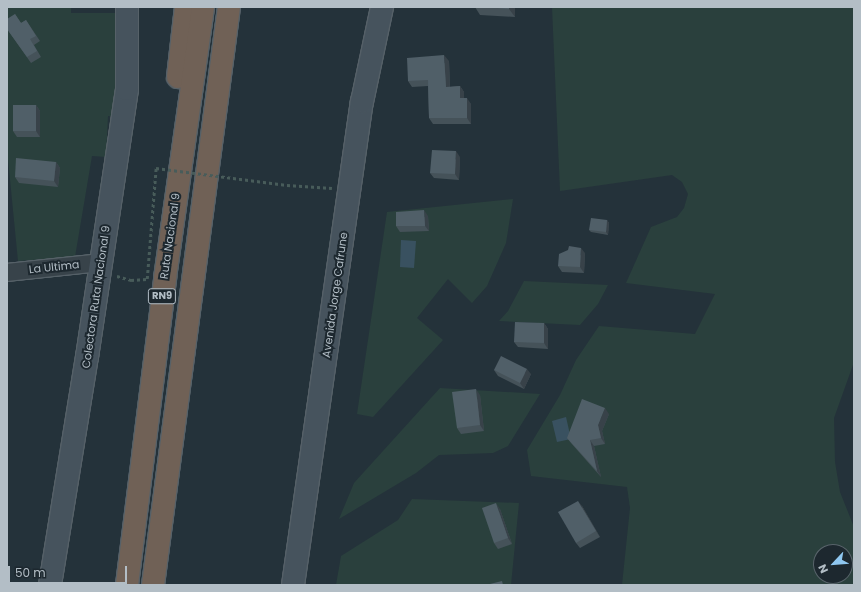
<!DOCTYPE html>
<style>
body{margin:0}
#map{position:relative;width:861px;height:592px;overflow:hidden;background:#24323a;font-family:Poppins,sans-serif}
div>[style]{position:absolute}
.green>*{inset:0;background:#2a403d}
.water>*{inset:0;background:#395160}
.path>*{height:2.5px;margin-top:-1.25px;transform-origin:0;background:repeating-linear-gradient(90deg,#485c5a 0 3px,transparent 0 6px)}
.roads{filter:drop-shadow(1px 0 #566168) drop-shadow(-1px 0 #566168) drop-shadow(0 1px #566168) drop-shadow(0 -1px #566168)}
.street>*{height:17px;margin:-8.5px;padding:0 8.5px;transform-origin:8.5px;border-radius:8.5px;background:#38434a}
.secondary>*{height:22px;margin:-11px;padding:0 11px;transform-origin:11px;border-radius:11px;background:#46535d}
.highway>*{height:22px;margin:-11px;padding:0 11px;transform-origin:11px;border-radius:11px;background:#706156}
.path-bridge>*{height:2.5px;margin-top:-1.25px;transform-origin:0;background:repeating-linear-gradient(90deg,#485c5a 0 3px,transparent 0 6px)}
.wall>*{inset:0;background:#455259}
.shaded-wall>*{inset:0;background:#384249}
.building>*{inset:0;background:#505f68}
span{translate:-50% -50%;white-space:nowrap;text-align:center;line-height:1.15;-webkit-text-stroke:4px #1d282f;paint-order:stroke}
.shield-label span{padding:1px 3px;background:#1d282f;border:1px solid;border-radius:3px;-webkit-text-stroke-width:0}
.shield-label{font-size:10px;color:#b3bec6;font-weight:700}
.street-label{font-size:11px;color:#b3bec6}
.frame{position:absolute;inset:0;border:8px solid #b3bec6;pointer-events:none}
.north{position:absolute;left:813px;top:544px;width:40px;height:40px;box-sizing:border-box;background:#1d282f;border:1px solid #59646b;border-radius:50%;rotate:244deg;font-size:11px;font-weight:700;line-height:16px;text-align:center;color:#b3bec6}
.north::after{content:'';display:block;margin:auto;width:14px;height:18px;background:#8fc7f0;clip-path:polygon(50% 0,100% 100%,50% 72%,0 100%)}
.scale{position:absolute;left:8px;top:566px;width:119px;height:18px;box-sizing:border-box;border:2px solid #b3bec6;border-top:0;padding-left:5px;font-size:12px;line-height:14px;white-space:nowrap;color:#b3bec6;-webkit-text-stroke:3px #1d282f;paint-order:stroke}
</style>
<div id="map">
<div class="green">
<i style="clip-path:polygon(7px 7px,71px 7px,71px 13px,117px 13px,119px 117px,108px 116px,106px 157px,92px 156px,75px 257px,18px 261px,7px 149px)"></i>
<i style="clip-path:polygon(evenodd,552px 7px,854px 7px,854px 362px,834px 418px,835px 462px,840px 492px,854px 527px,854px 585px,622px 585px,630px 508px,627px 487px,531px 476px,527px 450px,560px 395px,576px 360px,599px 326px,695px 334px,715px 294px,626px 283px,651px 227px,677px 217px,684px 208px,688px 194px,682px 182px,672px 175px,560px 191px,552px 7px,821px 552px,845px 552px,845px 576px,821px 576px,821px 552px)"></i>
<i style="clip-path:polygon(513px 199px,506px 243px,487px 286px,472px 303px,448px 279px,417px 318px,443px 340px,373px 417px,357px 414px,387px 212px)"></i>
<i style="clip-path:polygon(524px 281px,608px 285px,598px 304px,580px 325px,499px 321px,508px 311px)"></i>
<i style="clip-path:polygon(440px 388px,540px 394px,508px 446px,493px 453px,439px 455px,416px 473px,339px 519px,354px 483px)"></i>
<i style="clip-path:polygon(412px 499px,519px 503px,511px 585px,336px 585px,341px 556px,398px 520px)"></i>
</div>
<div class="water">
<i style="clip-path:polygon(401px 240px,416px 241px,414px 268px,400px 267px)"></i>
<i style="clip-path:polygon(566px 417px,571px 439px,557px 442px,552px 421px)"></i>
</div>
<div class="path">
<i style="left:287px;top:185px;width:45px;rotate:3.8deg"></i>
<i style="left:117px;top:276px;width:15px;rotate:16deg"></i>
</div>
<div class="roads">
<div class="street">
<i style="left:7px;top:272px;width:94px;rotate:-6.1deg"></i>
</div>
<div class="secondary">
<i style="left:50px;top:585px;width:231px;rotate:-80.8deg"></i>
<i style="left:87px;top:357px;width:271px;rotate:-81.5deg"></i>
<i style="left:127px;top:89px;width:82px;rotate:-90deg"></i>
<i style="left:293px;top:585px;width:488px;rotate:-81.9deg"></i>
<i style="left:362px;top:102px;width:97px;rotate:-78.1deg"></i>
</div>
<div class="highway">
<i style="left:178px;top:77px;width:70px;rotate:-83.5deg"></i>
<i style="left:127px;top:585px;width:309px;rotate:-82.9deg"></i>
<i style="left:165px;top:278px;width:274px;rotate:-82deg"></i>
<i style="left:153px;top:585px;width:583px;rotate:-82.51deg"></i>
</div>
</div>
<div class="path-bridge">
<i style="left:131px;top:280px;width:16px;rotate:-4deg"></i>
<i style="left:147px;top:279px;width:111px;rotate:-85.4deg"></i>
<i style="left:156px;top:168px;width:132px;rotate:7.4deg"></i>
</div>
<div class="wall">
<i style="clip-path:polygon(475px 7px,515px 7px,515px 17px,480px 15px)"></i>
<i style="clip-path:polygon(15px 14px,21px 23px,26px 20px,40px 41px,34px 45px,41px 57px,31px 63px,7px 29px)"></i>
<i style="clip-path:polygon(449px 61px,450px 87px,460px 86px,464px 92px,464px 98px,471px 104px,471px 124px,433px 124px,429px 118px,428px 86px,412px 87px,408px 81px)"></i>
<i style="clip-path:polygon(36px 105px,40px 111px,40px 137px,17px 137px,13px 131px)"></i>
<i style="clip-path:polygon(460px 157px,459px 180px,434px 178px,430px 173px)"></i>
<i style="clip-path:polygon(56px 162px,60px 168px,58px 187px,19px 183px,15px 177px)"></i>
<i style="clip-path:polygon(428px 216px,429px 231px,400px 232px,396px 226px)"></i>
<i style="clip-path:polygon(607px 220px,609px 223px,608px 235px,591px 232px,589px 230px)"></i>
<i style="clip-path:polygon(585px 253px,584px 273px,562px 272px,558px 266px)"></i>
<i style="clip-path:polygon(544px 323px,548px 329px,548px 349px,518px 347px,514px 342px)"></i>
<i style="clip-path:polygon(494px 370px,531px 374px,524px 389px,498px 376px)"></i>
<i style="clip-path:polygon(480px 395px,484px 431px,461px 434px,457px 428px)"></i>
<i style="clip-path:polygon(609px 414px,602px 431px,605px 444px,594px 446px,601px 477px,571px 443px,567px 438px)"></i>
<i style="clip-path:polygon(582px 506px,600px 537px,580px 548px,576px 543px)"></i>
<i style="clip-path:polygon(500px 509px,512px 544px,498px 549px,494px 543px)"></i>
</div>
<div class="shaded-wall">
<i style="clip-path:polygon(509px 7px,515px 7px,515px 17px,509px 9px)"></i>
<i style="clip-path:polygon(444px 55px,449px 61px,450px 93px,446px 87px)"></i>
<i style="clip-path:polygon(460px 86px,464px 92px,464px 104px,460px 98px)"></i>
<i style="clip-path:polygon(467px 98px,471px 104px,471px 124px,467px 118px)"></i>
<i style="clip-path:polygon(36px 105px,40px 111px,40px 137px,36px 131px)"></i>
<i style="clip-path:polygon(456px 151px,460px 157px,459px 180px,455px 174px)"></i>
<i style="clip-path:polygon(56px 162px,60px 168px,58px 187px,54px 181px)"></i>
<i style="clip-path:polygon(424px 210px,428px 216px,429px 231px,425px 226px)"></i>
<i style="clip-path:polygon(607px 220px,609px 223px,608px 235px,606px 232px)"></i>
<i style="clip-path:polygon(581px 248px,585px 253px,584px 273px,580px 267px)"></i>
<i style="clip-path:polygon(544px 323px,548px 329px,548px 349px,544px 343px)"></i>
<i style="clip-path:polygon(527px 369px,531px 374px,524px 389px,520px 383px)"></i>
<i style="clip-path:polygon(476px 389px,480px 395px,484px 431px,480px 425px)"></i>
<i style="clip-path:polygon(605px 408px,609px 414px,602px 431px,605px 444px,601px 438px,598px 425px)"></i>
<i style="clip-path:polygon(590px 440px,594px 446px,601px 477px,597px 471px)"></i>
<i style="clip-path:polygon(578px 501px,582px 506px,600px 537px,596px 531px)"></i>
<i style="clip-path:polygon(496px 503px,500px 509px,512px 544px,508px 538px)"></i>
</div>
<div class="building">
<i style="clip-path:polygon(485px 7px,509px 7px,509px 9px)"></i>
<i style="clip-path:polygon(15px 14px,21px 23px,26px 20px,36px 36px,30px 39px,37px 51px,27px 57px,7px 29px,7px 19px)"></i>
<i style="clip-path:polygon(444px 55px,446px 87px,460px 86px,460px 98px,467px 98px,467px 118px,429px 118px,428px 80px,408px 81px,407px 58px)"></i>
<i style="clip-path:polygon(13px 105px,36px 105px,36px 131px,13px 131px)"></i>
<i style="clip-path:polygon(432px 150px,456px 151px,455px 174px,430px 173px)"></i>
<i style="clip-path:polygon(16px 158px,56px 162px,54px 181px,15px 177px)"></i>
<i style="clip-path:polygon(424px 210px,425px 226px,396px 226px,396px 212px)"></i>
<i style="clip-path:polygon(591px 218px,607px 220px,606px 232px,589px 230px)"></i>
<i style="clip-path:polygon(569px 246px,581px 248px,580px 267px,558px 266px,559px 254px,568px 250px)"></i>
<i style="clip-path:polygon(515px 322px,544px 323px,544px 343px,514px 342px)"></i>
<i style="clip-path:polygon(501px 356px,527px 369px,520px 383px,494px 370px)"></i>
<i style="clip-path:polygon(476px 389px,480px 425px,457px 428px,452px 392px)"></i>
<i style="clip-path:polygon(582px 399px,605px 408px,598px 425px,601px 438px,590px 440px,597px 471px,567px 438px)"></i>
<i style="clip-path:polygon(578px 501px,596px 531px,576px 543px,558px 512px)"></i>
<i style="clip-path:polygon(496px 503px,508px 538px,494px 543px,482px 508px)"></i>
<i style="clip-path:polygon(502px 581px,503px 585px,486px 585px)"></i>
</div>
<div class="shield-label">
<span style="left:162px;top:296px">RN9</span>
</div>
<div class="street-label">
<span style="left:170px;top:236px;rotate:-82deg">Ruta Nacional 9</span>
<span style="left:54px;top:267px;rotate:-6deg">La Ultima</span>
<span style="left:335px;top:295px;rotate:-82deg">Avenida Jorge Cafrune</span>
<span style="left:96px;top:297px;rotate:-82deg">Colectora Ruta Nacional 9</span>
</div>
<div class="frame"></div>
<div class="north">N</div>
<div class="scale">50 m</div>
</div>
